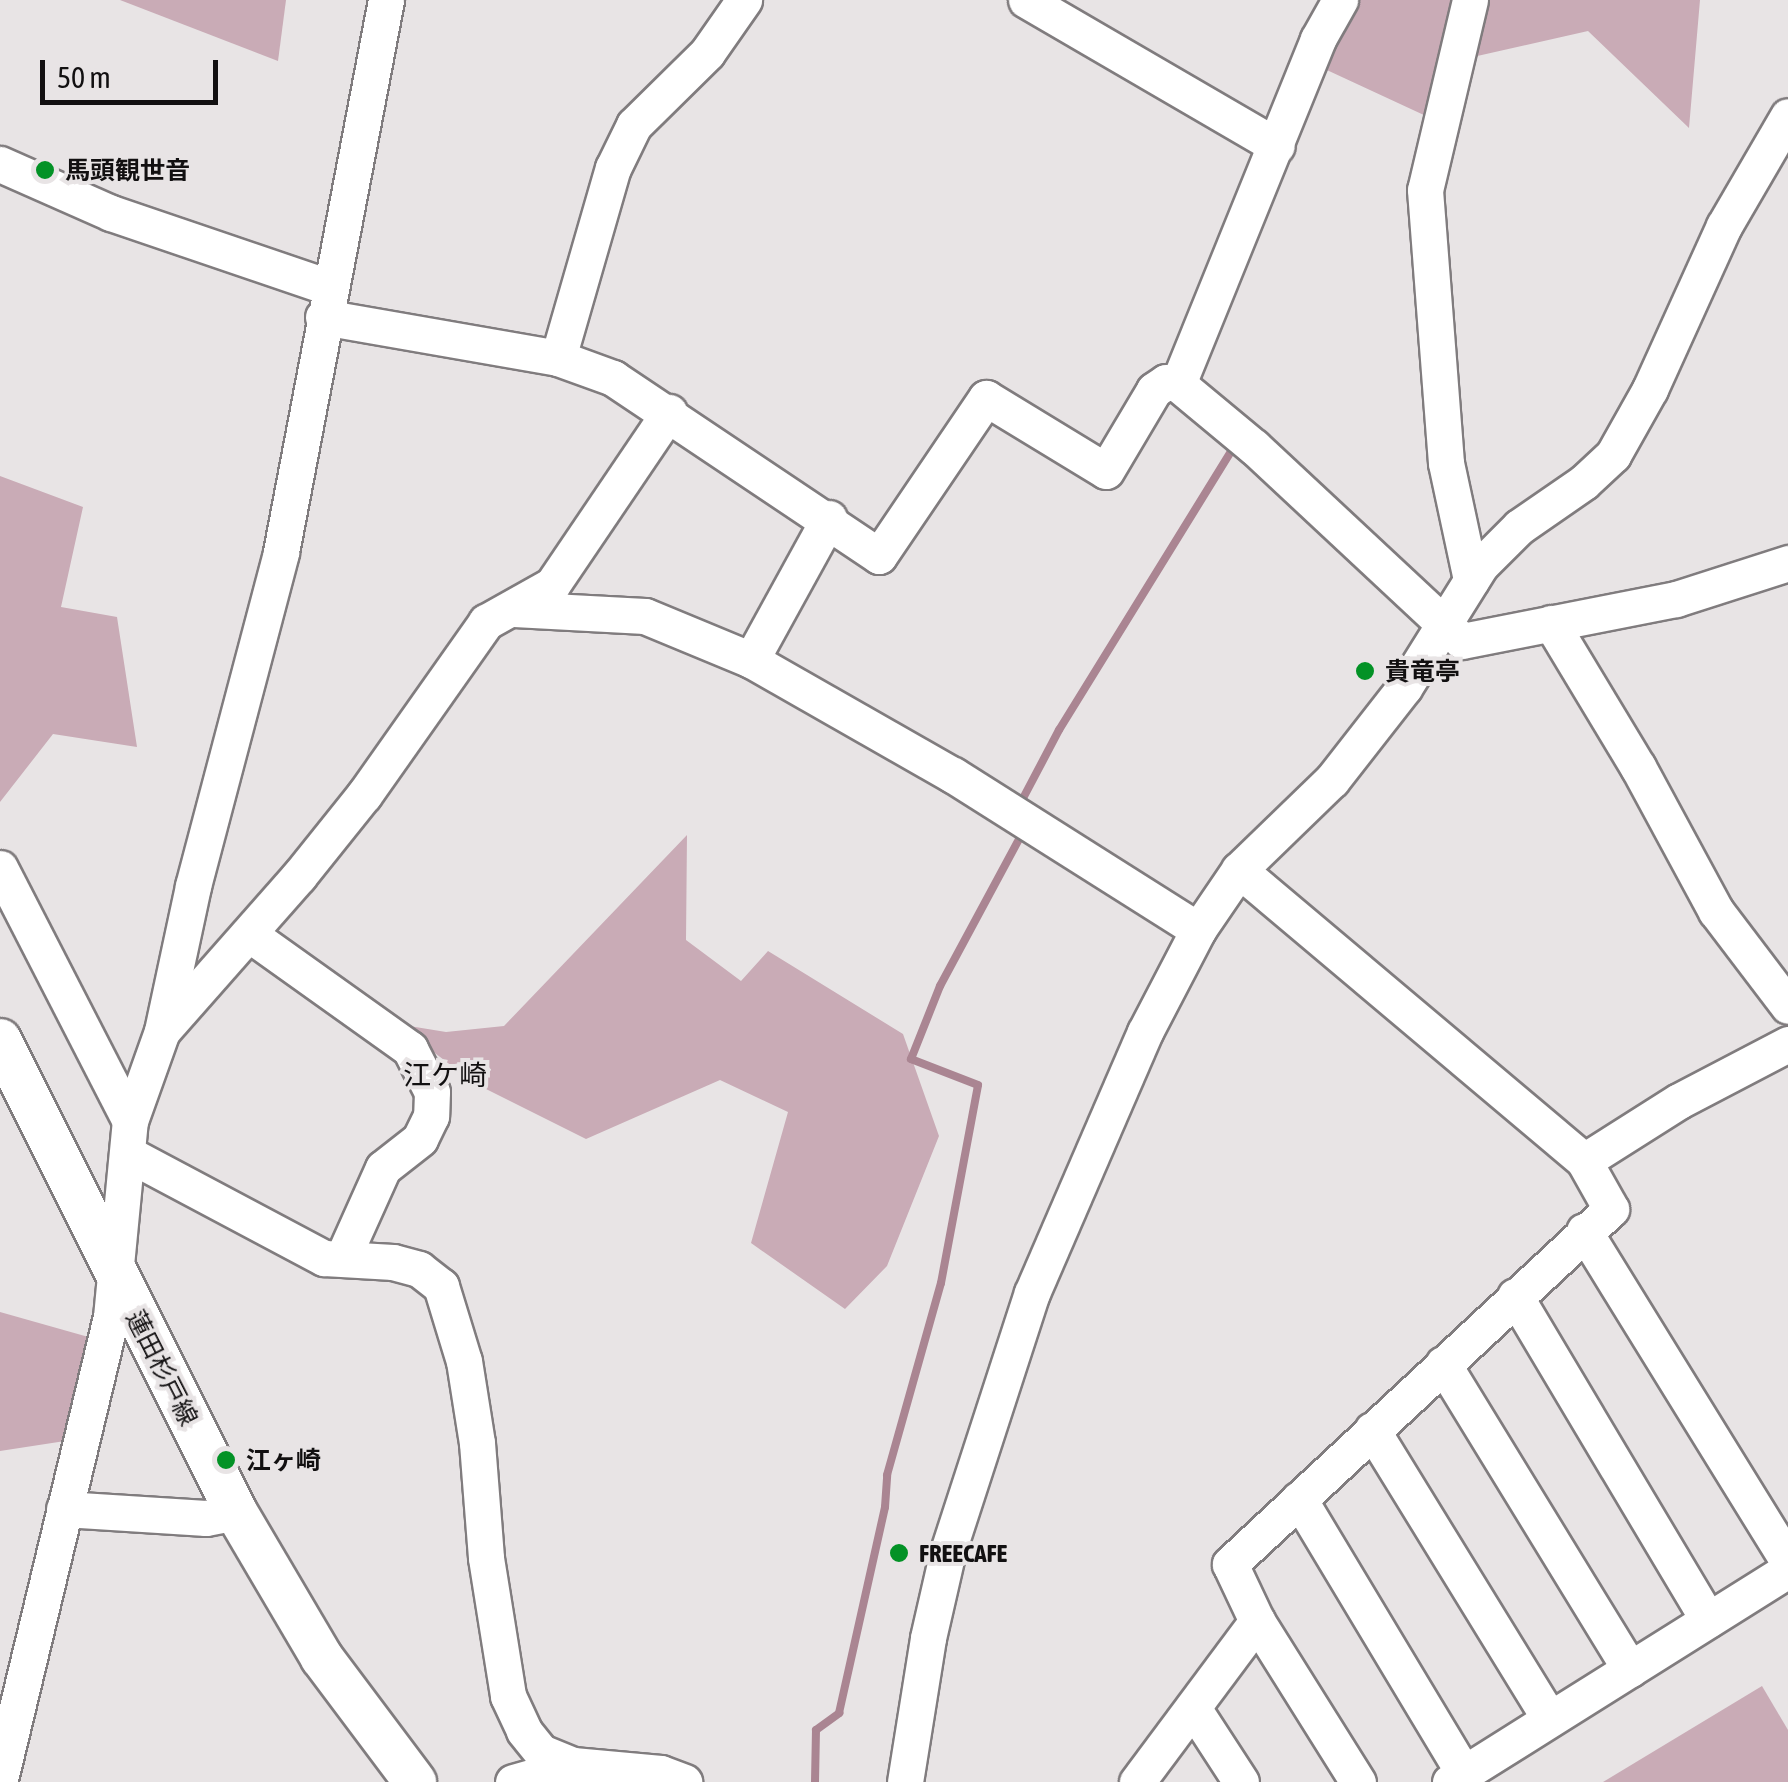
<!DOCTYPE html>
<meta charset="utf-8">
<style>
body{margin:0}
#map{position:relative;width:1788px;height:1782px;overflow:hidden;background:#e8e4e5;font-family:"Asap Condensed","Noto Sans JP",sans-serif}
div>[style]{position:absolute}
.green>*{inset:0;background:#c9abb6}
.stream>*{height:8px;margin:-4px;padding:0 4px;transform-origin:4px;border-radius:4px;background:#aa8592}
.roads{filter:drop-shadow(2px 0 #807c7e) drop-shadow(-2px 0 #807c7e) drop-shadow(0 2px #807c7e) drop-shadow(0 -2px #807c7e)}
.minor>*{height:35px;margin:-17.5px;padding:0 17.5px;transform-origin:17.5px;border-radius:17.5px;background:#fff}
.major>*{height:42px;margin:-21px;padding:0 21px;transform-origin:21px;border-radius:21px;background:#fff}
.dots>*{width:28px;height:28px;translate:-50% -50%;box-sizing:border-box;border:5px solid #e8e4e5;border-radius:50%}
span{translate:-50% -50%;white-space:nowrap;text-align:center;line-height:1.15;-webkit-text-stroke:8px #e8e4e5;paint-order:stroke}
.poi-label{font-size:25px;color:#121011;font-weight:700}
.left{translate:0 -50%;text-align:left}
.street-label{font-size:25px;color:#121011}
.neighbourhood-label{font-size:28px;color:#121011}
.scale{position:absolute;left:40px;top:60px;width:178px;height:45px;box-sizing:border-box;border:5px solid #121011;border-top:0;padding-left:12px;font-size:30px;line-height:35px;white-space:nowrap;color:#121011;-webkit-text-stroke:8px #e8e4e5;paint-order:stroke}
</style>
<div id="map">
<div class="green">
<i style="clip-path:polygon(120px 0,286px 0,278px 61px)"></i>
<i style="clip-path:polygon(1351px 0,1700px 0,1689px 128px,1588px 31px,1464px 59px,1426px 116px,1316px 65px)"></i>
<i style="clip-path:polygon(0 476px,83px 507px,61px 607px,117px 617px,137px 747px,53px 734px,0 802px)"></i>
<i style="clip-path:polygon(687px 835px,686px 940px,741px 981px,768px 951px,903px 1034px,939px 1136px,887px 1266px,845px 1309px,751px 1243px,788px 1112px,720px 1080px,586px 1139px,474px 1083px,397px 1024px,446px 1032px,504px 1026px)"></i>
<i style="clip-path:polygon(0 1312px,99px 1340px,65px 1441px,0 1451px)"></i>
<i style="clip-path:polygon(1762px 1686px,1788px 1730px,1788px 1782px,1603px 1782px)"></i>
</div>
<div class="stream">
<i style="left:1020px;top:804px;width:84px;rotate:-62.2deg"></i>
<i style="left:1059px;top:730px;width:328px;rotate:-58.3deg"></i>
<i style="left:815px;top:1782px;width:52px;rotate:-88.9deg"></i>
<i style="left:816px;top:1730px;width:29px;rotate:-36deg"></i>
<i style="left:839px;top:1713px;width:211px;rotate:-77.4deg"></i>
<i style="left:885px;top:1507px;width:32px;rotate:-86deg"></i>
<i style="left:887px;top:1475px;width:199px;rotate:-74.3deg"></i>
<i style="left:941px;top:1283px;width:201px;rotate:-79.4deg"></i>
<i style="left:978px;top:1085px;width:72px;rotate:-158.8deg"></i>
<i style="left:911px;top:1059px;width:79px;rotate:-68.3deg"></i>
<i style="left:940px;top:986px;width:167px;rotate:-61.7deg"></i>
</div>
<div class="roads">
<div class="minor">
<i style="left:1026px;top:0;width:290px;rotate:30.2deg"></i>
<i style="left:1470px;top:0;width:195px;rotate:103.3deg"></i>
<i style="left:1425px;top:190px;width:274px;rotate:85.6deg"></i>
<i style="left:1446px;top:463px;width:120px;rotate:77.9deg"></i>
<i style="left:0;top:164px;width:121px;rotate:23.8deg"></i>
<i style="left:111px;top:213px;width:229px;rotate:18.8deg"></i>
<i style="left:323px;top:317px;width:239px;rotate:9.9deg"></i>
<i style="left:558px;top:358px;width:59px;rotate:20deg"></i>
<i style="left:613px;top:378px;width:320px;rotate:33.8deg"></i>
<i style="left:879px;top:556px;width:191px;rotate:-55.9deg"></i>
<i style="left:986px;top:398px;width:140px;rotate:31.3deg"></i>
<i style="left:1106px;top:471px;width:94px;rotate:-59.3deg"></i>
<i style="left:1154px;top:390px;width:14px;rotate:-34deg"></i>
<i style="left:1166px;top:382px;width:12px;rotate:9deg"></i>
<i style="left:1178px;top:384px;width:99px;rotate:39.7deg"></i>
<i style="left:1254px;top:447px;width:284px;rotate:43deg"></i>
<i style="left:1462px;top:641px;width:218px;rotate:-11.1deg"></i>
<i style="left:1676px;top:599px;width:118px;rotate:-17.8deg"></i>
<i style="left:558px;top:358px;width:198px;rotate:-73.9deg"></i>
<i style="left:613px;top:168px;width:48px;rotate:-64deg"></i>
<i style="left:634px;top:125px;width:103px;rotate:-44.6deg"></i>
<i style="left:707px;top:53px;width:65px;rotate:-55.1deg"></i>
<i style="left:1178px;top:384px;width:372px;rotate:-67.9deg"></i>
<i style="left:1318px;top:39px;width:45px;rotate:-60.6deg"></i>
<i style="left:514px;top:609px;width:131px;rotate:3.1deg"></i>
<i style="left:645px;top:616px;width:115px;rotate:22.5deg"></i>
<i style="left:751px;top:660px;width:232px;rotate:29.7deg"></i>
<i style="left:953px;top:775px;width:290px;rotate:32.3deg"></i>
<i style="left:1551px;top:623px;width:168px;rotate:58.9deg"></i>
<i style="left:1638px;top:767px;width:164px;rotate:61.6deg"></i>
<i style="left:1716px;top:911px;width:119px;rotate:52.8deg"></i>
<i style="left:751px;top:660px;width:162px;rotate:-61.2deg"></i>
<i style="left:0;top:868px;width:284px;rotate:62.8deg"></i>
<i style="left:1239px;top:870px;width:451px;rotate:40.1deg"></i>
<i style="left:1584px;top:1161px;width:55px;rotate:60.6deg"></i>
<i style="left:1611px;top:1209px;width:521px;rotate:137.02deg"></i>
<i style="left:1230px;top:1564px;width:63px;rotate:64.7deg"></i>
<i style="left:1257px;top:1621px;width:190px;rotate:57.9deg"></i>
<i style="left:249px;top:934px;width:198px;rotate:35.5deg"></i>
<i style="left:410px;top:1049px;width:48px;rotate:62.9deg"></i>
<i style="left:432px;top:1092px;width:24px;rotate:92deg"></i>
<i style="left:431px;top:1116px;width:25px;rotate:116deg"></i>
<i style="left:420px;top:1139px;width:47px;rotate:141.9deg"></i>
<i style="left:383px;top:1168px;width:98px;rotate:114.2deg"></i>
<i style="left:164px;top:1029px;width:204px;rotate:-48.6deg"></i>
<i style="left:299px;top:876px;width:104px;rotate:-51.3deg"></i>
<i style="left:364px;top:795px;width:212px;rotate:-54.8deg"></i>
<i style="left:486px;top:622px;width:76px;rotate:-29.3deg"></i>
<i style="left:552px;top:585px;width:209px;rotate:-55.9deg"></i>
<i style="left:130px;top:1155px;width:220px;rotate:28deg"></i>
<i style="left:324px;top:1258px;width:69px;rotate:3.3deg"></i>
<i style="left:393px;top:1262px;width:27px;rotate:15deg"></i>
<i style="left:419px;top:1269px;width:28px;rotate:38deg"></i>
<i style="left:441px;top:1286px;width:78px;rotate:73deg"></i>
<i style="left:464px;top:1361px;width:83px;rotate:81deg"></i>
<i style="left:477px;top:1443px;width:115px;rotate:85.5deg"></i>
<i style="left:486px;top:1558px;width:140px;rotate:80.9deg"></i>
<i style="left:508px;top:1696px;width:38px;rotate:65deg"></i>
<i style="left:524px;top:1731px;width:27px;rotate:51deg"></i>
<i style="left:541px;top:1752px;width:35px;rotate:22deg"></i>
<i style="left:1584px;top:1161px;width:112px;rotate:-32.3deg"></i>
<i style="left:1679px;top:1101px;width:123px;rotate:-27.6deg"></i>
<i style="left:1584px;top:1231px;width:388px;rotate:58.3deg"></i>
<i style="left:1515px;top:1296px;width:377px;rotate:59.2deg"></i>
<i style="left:1443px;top:1364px;width:358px;rotate:58.5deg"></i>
<i style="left:1372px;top:1430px;width:339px;rotate:58.4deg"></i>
<i style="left:1299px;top:1499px;width:321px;rotate:59deg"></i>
<i style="left:64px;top:1509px;width:142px;rotate:3.6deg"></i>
<i style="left:206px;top:1518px;width:31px;rotate:-11deg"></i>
<i style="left:1193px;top:1708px;width:88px;rotate:57deg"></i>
<i style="left:0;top:1779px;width:475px;rotate:-76.5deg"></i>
<i style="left:111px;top:1317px;width:197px;rotate:-84.5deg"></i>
<i style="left:130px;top:1121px;width:96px;rotate:-70.4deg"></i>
<i style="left:162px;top:1031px;width:148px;rotate:-77.9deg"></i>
<i style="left:193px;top:886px;width:345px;rotate:-75.2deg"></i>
<i style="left:281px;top:552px;width:562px;rotate:-79.23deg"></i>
<i style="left:513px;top:1782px;width:62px;rotate:-15.8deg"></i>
<i style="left:573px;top:1765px;width:88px;rotate:5.2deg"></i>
<i style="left:661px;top:1773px;width:25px;rotate:21deg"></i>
<i style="left:905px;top:1782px;width:146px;rotate:-80.9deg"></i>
<i style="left:928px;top:1638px;width:89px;rotate:-77.1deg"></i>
<i style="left:948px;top:1551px;width:271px;rotate:-72deg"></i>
<i style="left:1032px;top:1293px;width:284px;rotate:-66.6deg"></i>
<i style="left:1145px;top:1032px;width:115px;rotate:-62.5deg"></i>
<i style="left:1198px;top:930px;width:73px;rotate:-55.7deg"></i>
<i style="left:1239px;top:870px;width:129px;rotate:-44.1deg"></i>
<i style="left:1332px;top:780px;width:117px;rotate:-52deg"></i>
<i style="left:1404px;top:688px;width:145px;rotate:-58deg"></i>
<i style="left:1481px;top:565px;width:54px;rotate:-45deg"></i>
<i style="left:1519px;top:527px;width:79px;rotate:-34.7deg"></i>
<i style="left:1584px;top:482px;width:40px;rotate:-43deg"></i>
<i style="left:1613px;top:455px;width:76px;rotate:-60.7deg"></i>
<i style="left:1650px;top:389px;width:179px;rotate:-65.6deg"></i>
<i style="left:1724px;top:226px;width:127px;rotate:-59.8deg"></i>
<i style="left:1137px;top:1782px;width:201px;rotate:-53.3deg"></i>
<i style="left:1450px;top:1782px;width:399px;rotate:-32.1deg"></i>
</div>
<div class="major">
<i style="left:0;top:1040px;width:528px;rotate:63.43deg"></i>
<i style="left:236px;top:1512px;width:169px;rotate:59.5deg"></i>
<i style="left:322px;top:1658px;width:155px;rotate:53.1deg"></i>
</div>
</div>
<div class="dots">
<i style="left:45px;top:170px;background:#039226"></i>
<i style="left:1365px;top:671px;background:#039226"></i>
<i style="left:226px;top:1460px;background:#039226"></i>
<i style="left:899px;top:1553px;background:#039226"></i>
</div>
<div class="poi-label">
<span class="left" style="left:65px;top:170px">馬頭観世音</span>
<span class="left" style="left:1385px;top:671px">貴竜亭</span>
<span class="left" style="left:246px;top:1460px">江ヶ崎</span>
<span class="left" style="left:919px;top:1553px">FREECAFE</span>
</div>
<div class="street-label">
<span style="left:162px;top:1368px;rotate:63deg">蓮田杉戸線</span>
</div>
<div class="neighbourhood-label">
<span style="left:445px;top:1075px">江ケ崎</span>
</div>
<div class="scale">50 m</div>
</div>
